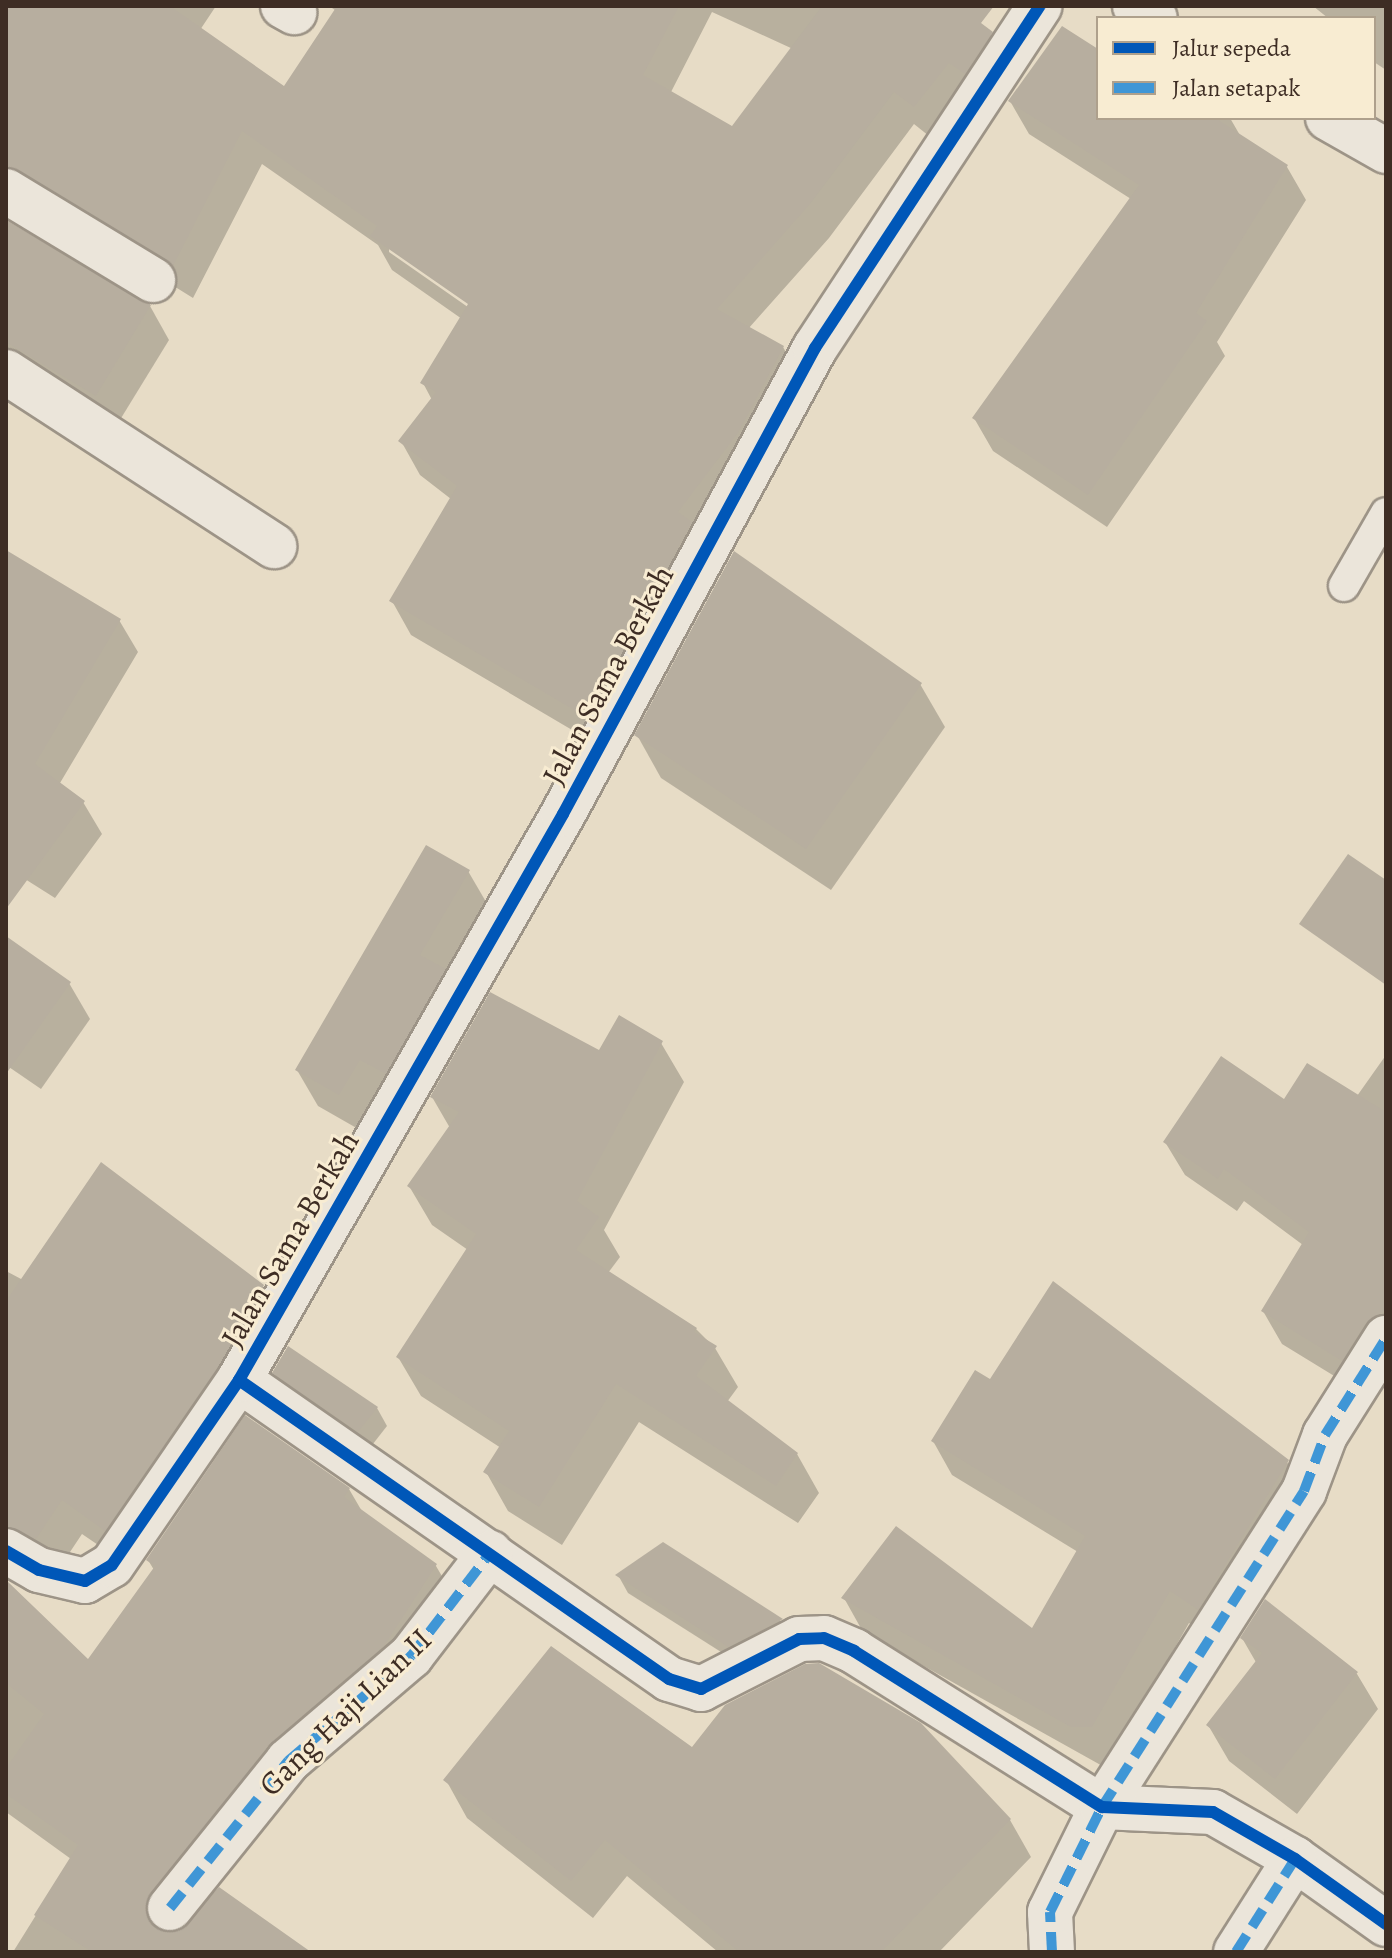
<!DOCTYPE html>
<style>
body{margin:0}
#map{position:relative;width:1392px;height:1958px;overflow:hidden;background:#e7dcc6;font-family:Alegreya,serif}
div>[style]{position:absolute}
.shadow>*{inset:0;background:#0003}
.building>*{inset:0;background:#b7ae9f}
.roads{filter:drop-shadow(2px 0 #9d9487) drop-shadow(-2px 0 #9d9487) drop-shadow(0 2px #9d9487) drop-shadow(0 -2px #9d9487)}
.lane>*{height:30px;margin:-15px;padding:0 15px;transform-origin:15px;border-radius:15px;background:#ebe5da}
.street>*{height:44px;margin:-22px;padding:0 22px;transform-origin:22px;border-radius:22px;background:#ebe5da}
.secondary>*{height:44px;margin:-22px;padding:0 22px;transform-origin:22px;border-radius:22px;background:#ebe5da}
.quiet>*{height:10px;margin-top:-5px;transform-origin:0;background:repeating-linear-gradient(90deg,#3f96d6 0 20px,transparent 0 30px)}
.cycleway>*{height:12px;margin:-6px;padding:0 6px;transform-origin:6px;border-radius:6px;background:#0057b8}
span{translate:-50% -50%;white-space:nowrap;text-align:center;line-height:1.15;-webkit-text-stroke:6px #f8ecd2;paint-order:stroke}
.street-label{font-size:32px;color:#3e2d24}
.frame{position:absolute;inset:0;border:8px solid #3e2d24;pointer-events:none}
.legend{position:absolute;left:1096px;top:16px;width:280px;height:104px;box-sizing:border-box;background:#f8ecd2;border:2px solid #aea08c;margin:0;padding:10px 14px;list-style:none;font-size:24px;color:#3e2d24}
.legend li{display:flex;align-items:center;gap:16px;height:40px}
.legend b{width:40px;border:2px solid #aea08c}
</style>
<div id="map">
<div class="shadow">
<i style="clip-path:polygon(evenodd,6px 6px,216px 6px,200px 30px,285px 89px,338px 12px,329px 6px,957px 6px,991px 34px,1011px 68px,934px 140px,914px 124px,829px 238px,748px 329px,783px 347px,803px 382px,601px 747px,411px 635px,392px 601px,451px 499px,420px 475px,401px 441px,432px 400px,423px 383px,462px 319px,392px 270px,378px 245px,262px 164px,193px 298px,40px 203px,6px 210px,6px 6px,712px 12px,793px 49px,733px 128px,671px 92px,712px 12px,6px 6px,389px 247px,477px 309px,475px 312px,389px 252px,389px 247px)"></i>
<i style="clip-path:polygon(1313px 6px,1386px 6px,1386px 70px,1374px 62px,1374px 18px,1328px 18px)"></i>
<i style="clip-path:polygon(1098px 51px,1098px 118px,1230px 118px,1241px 137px,1287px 167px,1306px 200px,1217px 342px,1225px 356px,1107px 527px,993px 451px,974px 418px,1131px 199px,1029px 134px,1010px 101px)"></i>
<i style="clip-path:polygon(6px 222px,150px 306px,169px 340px,115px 428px,6px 363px)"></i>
<i style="clip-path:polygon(6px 556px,119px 620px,138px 652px,60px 783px,83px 802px,102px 834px,55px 898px,6px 867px)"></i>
<i style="clip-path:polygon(920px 684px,945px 727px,831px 890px,661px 778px,637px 735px)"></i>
<i style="clip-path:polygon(468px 871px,489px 907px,360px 1130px,318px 1106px,297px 1070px)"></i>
<i style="clip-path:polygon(6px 939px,69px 983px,90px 1019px,41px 1089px,6px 1065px)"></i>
<i style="clip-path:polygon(661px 1043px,684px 1082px,604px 1230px,620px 1257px,608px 1273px,696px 1329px,715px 1348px,738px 1387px,727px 1402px,797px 1454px,819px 1493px,798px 1523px,639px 1422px,562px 1545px,508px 1511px,486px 1472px,501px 1448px,421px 1396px,398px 1357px,468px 1250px,432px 1225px,409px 1186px,450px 1128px,432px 1097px,600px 1053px)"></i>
<i style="clip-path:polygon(1386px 1055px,1386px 1356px,1362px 1393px,1282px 1344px,1263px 1311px,1303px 1245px,1244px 1201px,1237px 1211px,1185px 1175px,1165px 1142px,1285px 1101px,1357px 1096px)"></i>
<i style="clip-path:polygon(6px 1271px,23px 1280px,263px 1287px,283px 1322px,126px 1564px,82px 1534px,56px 1573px,6px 1573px)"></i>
<i style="clip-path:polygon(274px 1373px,377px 1408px,387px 1426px,369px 1449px,285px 1391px)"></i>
<i style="clip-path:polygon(990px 1382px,1287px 1462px,1307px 1496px,1218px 1643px,1189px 1623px,1106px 1768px,863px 1632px,844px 1598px,1033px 1631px,1078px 1552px,952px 1475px,933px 1441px)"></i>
<i style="clip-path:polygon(349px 1489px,363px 1513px,436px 1566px,456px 1600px,288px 1780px,170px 1932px,301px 1952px,13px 1952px,71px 1859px,6px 1812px,6px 1586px,88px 1662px,154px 1570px,148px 1560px)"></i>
<i style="clip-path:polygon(663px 1545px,781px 1621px,791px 1638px,740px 1664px,628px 1593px,618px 1575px)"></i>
<i style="clip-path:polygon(1242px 1638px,1357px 1674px,1378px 1709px,1297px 1814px,1229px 1761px,1208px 1725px,1257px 1664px)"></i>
<i style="clip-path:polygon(693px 1750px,1010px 1820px,1031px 1857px,939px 1952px,718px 1952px,627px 1876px,593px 1918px,467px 1818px,446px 1780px)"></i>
</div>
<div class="building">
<i style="clip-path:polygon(6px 6px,170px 6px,284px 86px,337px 6px,679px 6px,643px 75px,732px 126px,822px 6px,994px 6px,981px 23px,993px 32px,965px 74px,949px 63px,914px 107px,894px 92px,810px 204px,717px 309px,784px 346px,738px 433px,678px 512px,692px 522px,593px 707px,588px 703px,581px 714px,389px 601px,457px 486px,398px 441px,436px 392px,420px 383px,468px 304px,370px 236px,377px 226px,242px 131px,173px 266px,6px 166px)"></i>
<i style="clip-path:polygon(1062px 26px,1098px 49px,1098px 118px,1215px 118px,1288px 165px,1196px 313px,1207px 321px,1088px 495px,972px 418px,1139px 185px,1008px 101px)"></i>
<i style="clip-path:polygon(6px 220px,151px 305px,96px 396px,6px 342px)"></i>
<i style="clip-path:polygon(6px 550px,121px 619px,35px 764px,85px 801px,6px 909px)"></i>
<i style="clip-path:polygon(734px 551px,922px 683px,806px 849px,634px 735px)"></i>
<i style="clip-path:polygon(426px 845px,470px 870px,420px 955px,446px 969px,386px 1074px,360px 1060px,339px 1095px,295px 1070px)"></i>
<i style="clip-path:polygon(1348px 854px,1386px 880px,1386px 985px,1299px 924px)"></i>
<i style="clip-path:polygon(6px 936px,71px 982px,6px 1074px)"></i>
<i style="clip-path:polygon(490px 992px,599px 1050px,619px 1015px,663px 1041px,577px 1201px,599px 1217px,576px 1250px,697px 1328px,694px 1332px,717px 1346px,696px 1376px,798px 1453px,776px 1486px,616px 1384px,539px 1507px,483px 1472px,509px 1431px,396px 1357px,476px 1234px,407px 1186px,459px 1112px,430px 1097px)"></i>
<i style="clip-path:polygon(1221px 1056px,1284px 1099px,1307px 1063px,1386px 1112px,1386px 1309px,1365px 1324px,1342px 1361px,1261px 1311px,1309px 1232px,1224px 1169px,1218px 1179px,1163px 1142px)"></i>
<i style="clip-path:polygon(101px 1162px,264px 1285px,218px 1367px,105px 1531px,62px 1500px,36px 1539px,6px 1526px,6px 1301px)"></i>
<i style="clip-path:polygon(1053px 1281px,1289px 1460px,1198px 1610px,1170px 1591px,1092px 1727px,1071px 1727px,841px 1598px,896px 1526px,1032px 1628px,1085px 1536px,931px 1441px,975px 1370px,990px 1379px)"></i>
<i style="clip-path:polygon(288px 1346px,378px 1407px,358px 1432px,272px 1373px)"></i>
<i style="clip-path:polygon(245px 1415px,350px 1488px,344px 1497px,437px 1564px,384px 1646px,269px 1745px,146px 1903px,154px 1927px,178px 1931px,219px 1887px,311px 1952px,92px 1952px,34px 1915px,78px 1845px,6px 1794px,6px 1768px,44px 1714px,6px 1683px,6px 1580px,88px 1659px,155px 1566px,146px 1560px)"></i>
<i style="clip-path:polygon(663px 1542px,783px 1619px,728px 1647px,615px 1575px)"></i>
<i style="clip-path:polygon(1265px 1599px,1358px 1672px,1275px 1779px,1206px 1725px,1262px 1653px,1240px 1638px)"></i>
<i style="clip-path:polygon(551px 1646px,692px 1747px,725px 1705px,805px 1664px,819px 1663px,921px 1723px,1011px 1819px,881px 1952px,739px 1952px,605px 1840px,571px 1881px,443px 1780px)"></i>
</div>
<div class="roads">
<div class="lane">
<i style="left:1344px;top:586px;width:84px;rotate:-60.1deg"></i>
</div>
<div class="street">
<i style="left:283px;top:6px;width:13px;rotate:29deg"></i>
<i style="left:6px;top:191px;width:172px;rotate:31.2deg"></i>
<i style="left:6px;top:372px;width:320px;rotate:33deg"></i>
<i style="left:239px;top:1380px;width:524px;rotate:34.81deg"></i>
<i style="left:669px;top:1679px;width:34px;rotate:17deg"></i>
<i style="left:701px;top:1689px;width:110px;rotate:-27deg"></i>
<i style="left:799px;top:1639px;width:25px;rotate:-2deg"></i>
<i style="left:824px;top:1638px;width:33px;rotate:23deg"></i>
<i style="left:854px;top:1651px;width:293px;rotate:32.2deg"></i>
<i style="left:1102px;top:1807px;width:111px;rotate:2.6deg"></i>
<i style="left:1213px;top:1812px;width:95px;rotate:29.8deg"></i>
<i style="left:1295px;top:1859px;width:112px;rotate:35.5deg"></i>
<i style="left:6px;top:1551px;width:38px;rotate:30deg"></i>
<i style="left:39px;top:1570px;width:47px;rotate:13.4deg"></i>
<i style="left:85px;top:1581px;width:31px;rotate:-31deg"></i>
<i style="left:112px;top:1565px;width:224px;rotate:-55.5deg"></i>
<i style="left:239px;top:1380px;width:652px;rotate:-60.21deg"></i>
<i style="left:563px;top:814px;width:530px;rotate:-61.6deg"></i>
<i style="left:815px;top:348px;width:409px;rotate:-56.7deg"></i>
<i style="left:170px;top:1908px;width:189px;rotate:-51.2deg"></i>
<i style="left:288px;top:1761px;width:162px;rotate:-40.5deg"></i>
<i style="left:411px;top:1656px;width:130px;rotate:-52.5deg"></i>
<i style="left:1052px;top:1952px;width:40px;rotate:-92.9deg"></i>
<i style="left:1050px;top:1912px;width:117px;rotate:-63.7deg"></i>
<i style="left:1102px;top:1807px;width:375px;rotate:-57.4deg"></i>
<i style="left:1304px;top:1491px;width:60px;rotate:-69.4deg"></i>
<i style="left:1325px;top:1435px;width:115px;rotate:-57.8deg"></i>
<i style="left:1236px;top:1952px;width:110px;rotate:-57.6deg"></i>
</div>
<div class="secondary">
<i style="left:1135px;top:6px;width:23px;rotate:31deg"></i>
<i style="left:1328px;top:118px;width:67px;rotate:29.6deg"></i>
</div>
</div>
<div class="quiet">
<i style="left:170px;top:1908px;width:189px;rotate:-51.2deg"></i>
<i style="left:288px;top:1761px;width:162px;rotate:-40.5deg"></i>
<i style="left:411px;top:1656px;width:130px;rotate:-52.5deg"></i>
<i style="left:1052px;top:1952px;width:40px;rotate:-92.9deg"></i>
<i style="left:1050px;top:1912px;width:117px;rotate:-63.7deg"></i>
<i style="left:1102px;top:1807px;width:375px;rotate:-57.4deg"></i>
<i style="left:1304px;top:1491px;width:60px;rotate:-69.4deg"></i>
<i style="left:1325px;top:1435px;width:115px;rotate:-57.8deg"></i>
<i style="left:1236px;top:1952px;width:110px;rotate:-57.6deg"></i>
</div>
<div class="cycleway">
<i style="left:239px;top:1380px;width:524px;rotate:34.81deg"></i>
<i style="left:669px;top:1679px;width:34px;rotate:17deg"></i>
<i style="left:701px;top:1689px;width:110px;rotate:-27deg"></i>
<i style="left:799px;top:1639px;width:25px;rotate:-2deg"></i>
<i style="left:824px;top:1638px;width:33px;rotate:23deg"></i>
<i style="left:854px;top:1651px;width:293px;rotate:32.2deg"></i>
<i style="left:1102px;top:1807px;width:111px;rotate:2.6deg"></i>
<i style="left:1213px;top:1812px;width:95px;rotate:29.8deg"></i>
<i style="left:1295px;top:1859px;width:112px;rotate:35.5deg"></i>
<i style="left:6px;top:1551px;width:38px;rotate:30deg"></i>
<i style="left:39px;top:1570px;width:47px;rotate:13.4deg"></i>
<i style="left:85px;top:1581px;width:31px;rotate:-31deg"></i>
<i style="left:112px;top:1565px;width:224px;rotate:-55.5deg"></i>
<i style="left:239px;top:1380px;width:652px;rotate:-60.21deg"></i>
<i style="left:563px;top:814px;width:530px;rotate:-61.6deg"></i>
<i style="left:815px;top:348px;width:409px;rotate:-56.7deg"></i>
</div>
<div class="street-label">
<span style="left:608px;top:675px;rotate:-62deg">Jalan Sama Berkah</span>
<span style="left:290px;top:1239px;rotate:-60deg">Jalan Sama Berkah</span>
<span style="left:345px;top:1712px;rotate:-44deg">Gang Haji Lian II</span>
</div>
<div class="frame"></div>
<ul class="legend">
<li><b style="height:10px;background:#0057b8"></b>Jalur sepeda</li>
<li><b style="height:10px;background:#3f96d6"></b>Jalan setapak</li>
</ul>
</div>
